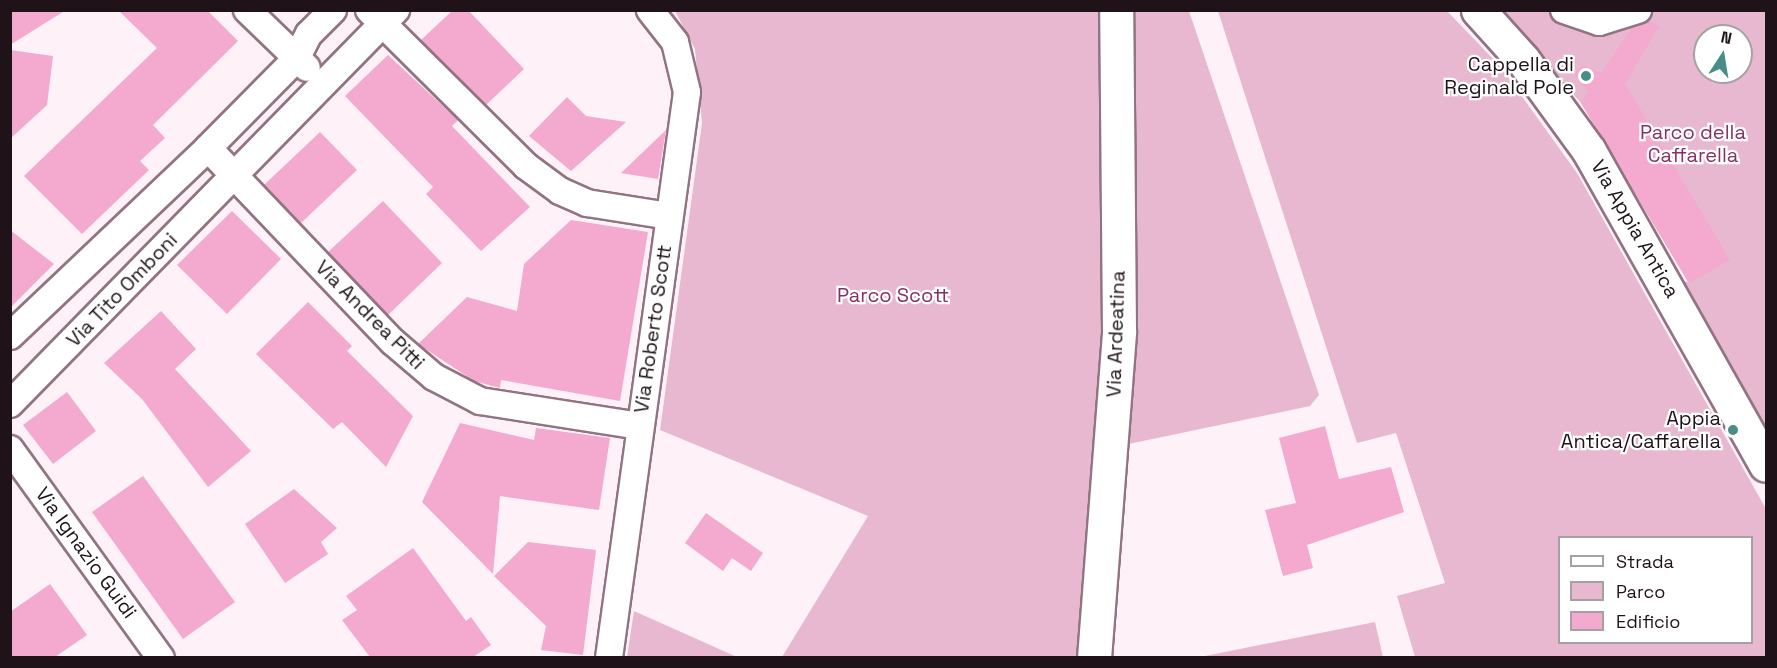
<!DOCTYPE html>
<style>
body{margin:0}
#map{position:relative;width:1777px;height:668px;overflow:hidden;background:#fff1f8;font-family:"Space Grotesk",sans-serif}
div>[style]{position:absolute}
.green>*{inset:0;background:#e7b8cf}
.building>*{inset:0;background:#f4a9cf}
.roads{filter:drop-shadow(2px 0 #917482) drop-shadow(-2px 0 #917482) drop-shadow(0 2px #917482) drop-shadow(0 -2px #917482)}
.street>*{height:26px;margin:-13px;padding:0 13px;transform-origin:13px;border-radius:13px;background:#fff}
.secondary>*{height:33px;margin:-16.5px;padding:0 16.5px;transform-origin:16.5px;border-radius:16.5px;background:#fff}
.dots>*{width:16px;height:16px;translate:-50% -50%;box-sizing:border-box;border:3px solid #fff;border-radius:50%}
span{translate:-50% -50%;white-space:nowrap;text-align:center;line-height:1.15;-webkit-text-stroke:4.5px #fff;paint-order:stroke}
.poi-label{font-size:20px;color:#1f1319}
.right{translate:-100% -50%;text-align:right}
.park-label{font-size:20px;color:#863163}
.street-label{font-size:20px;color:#1f1319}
.frame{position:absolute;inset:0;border:12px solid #1f1319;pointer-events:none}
.legend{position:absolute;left:1558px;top:536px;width:195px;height:108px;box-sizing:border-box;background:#fff;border:2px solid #a5a1a3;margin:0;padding:8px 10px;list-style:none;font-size:18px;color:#1f1319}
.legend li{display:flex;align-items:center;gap:12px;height:30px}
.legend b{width:30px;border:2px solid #a5a1a3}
.north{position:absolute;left:1693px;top:24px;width:60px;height:60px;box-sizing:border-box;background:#fff;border:2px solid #a5a1a3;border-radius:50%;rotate:12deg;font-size:16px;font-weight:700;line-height:24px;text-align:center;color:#1f1319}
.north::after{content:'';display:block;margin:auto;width:21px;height:27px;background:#488e86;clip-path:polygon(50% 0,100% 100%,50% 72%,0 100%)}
</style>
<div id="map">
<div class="green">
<i style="clip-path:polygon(675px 11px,1105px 11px,1106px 327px,1078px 657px,782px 657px,868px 516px,660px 430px,702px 123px,695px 49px)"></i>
<i style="clip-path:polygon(1130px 11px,1189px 11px,1319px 395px,1310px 406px,1119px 446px)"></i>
<i style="clip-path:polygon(evenodd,1218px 11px,1447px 11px,1500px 66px,1577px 173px,1766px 509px,1766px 657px,1415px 657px,1397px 596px,1445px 583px,1396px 433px,1357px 443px,1218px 11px,1560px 538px,1752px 538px,1752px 642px,1560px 642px,1560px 538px)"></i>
<i style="clip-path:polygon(evenodd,1499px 11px,1766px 11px,1766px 441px,1683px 281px,1688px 282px,1581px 103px,1499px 11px,1705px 36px,1741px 36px,1741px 72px,1705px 72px,1705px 36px)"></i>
<i style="clip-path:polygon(634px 611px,737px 657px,627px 657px)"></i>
<i style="clip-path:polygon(1375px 622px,1383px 657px,1200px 657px)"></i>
</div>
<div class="building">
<i style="clip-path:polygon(10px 10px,66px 10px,10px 45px)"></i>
<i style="clip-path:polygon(118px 10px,207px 10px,238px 41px,153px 125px,165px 138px,140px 161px,149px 170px,82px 234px,24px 176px,157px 48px)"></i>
<i style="clip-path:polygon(453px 10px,468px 10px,524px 69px,486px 105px,421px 40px)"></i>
<i style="clip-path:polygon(1649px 20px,1659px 26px,1625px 84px,1730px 260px,1689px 283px,1581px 103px,1588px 92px,1575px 74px,1582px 65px,1601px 73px,1632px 28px)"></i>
<i style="clip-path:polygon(10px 50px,53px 56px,47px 105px,10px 139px)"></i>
<i style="clip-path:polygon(388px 55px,458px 120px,452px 126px,530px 207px,481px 251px,426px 194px,433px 187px,345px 96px)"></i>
<i style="clip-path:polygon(567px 97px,586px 116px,626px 122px,571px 171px,529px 136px)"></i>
<i style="clip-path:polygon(666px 130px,658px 179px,621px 173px)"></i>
<i style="clip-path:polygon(320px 132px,357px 170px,301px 223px,264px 185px)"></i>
<i style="clip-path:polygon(383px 201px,442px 263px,388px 315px,328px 252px)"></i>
<i style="clip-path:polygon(232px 211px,281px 259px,227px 314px,177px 265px)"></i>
<i style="clip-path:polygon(571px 220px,648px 232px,620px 401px,501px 380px,500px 388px,474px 381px,418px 344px,467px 297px,517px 311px,524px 264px)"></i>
<i style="clip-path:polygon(10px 230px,54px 264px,10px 308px)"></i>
<i style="clip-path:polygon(308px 302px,352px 346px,347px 351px,413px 416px,386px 467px,342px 422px,333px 429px,256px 354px)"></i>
<i style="clip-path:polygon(161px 311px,196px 349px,175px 369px,251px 451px,208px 487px,142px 399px,104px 363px)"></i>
<i style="clip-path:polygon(67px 392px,96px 431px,53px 464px,23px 425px)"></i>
<i style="clip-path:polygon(460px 423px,534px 440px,536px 428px,610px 438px,599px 510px,500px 496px,493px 574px,422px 502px)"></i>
<i style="clip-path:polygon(1325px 426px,1339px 479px,1391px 467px,1404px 512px,1307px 545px,1313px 568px,1283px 576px,1265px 510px,1296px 503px,1279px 438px)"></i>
<i style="clip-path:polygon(143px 476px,235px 602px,183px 639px,92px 512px)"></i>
<i style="clip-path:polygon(294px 489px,337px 528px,321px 542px,328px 554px,285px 583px,245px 524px)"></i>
<i style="clip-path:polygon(706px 513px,763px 553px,751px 571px,732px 558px,723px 571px,685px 543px)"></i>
<i style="clip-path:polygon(528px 542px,596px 550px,583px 655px,541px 650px,546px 626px,494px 576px)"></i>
<i style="clip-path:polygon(413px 548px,466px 621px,471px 617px,491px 645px,473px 657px,370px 657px,342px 620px,357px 610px,346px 596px)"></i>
<i style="clip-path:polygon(50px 584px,87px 635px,55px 657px,10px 657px,10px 612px)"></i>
</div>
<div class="roads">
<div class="street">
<i style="left:247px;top:10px;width:83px;rotate:44deg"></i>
<i style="left:369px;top:10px;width:221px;rotate:44.8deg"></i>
<i style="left:526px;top:166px;width:42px;rotate:36.3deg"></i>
<i style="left:560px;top:191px;width:30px;rotate:24deg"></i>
<i style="left:587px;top:203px;width:83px;rotate:9deg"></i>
<i style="left:1564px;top:10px;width:37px;rotate:19deg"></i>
<i style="left:1599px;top:22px;width:41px;rotate:-17.1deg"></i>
<i style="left:208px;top:148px;width:268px;rotate:46.4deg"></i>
<i style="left:393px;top:342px;width:54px;rotate:40.5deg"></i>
<i style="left:434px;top:377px;width:52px;rotate:27.6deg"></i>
<i style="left:480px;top:401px;width:161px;rotate:8.9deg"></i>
<i style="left:10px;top:336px;width:273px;rotate:-43.5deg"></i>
<i style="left:208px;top:148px;width:125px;rotate:-45.3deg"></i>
<i style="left:296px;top:59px;width:28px;rotate:-63deg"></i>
<i style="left:309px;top:34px;width:34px;rotate:-45deg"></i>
<i style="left:10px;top:404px;width:552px;rotate:-45.59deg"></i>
<i style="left:10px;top:449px;width:258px;rotate:54.2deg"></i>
<i style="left:609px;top:658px;width:571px;rotate:-82.15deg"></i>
<i style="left:687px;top:92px;width:51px;rotate:-103.5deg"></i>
<i style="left:675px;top:42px;width:41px;rotate:-128deg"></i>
</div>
<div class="secondary">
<i style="left:1478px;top:10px;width:67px;rotate:48deg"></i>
<i style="left:1523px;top:60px;width:112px;rotate:54deg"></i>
<i style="left:1589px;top:151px;width:360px;rotate:60.6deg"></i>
<i style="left:1094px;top:658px;width:328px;rotate:-85.6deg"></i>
<i style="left:1119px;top:331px;width:321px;rotate:-90.5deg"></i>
</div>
</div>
<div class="dots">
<i style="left:1586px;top:76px;background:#488e86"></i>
<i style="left:1733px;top:430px;background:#488e86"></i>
</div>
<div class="poi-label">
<span class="right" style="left:1574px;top:76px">Cappella di<br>Reginald Pole</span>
<span class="right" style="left:1721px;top:430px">Appia<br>Antica/Caffarella</span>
</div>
<div class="park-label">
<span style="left:1693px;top:144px">Parco della<br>Caffarella</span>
<span style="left:893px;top:295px">Parco Scott</span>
</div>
<div class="street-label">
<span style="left:1635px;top:229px;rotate:60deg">Via Appia Antica</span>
<span style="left:122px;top:290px;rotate:-46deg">Via Tito Omboni</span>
<span style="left:370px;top:315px;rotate:45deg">Via Andrea Pitti</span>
<span style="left:653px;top:329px;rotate:-82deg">Via Roberto Scott</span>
<span style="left:1116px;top:334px;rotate:-88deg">Via Ardeatina</span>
<span style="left:86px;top:553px;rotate:54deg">Via Ignazio Guidi</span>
</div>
<div class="frame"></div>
<ul class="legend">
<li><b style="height:8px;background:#fff"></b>Strada</li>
<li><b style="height:16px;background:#e7b8cf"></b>Parco</li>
<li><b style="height:16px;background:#f4a9cf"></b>Edificio</li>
</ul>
<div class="north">N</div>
</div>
